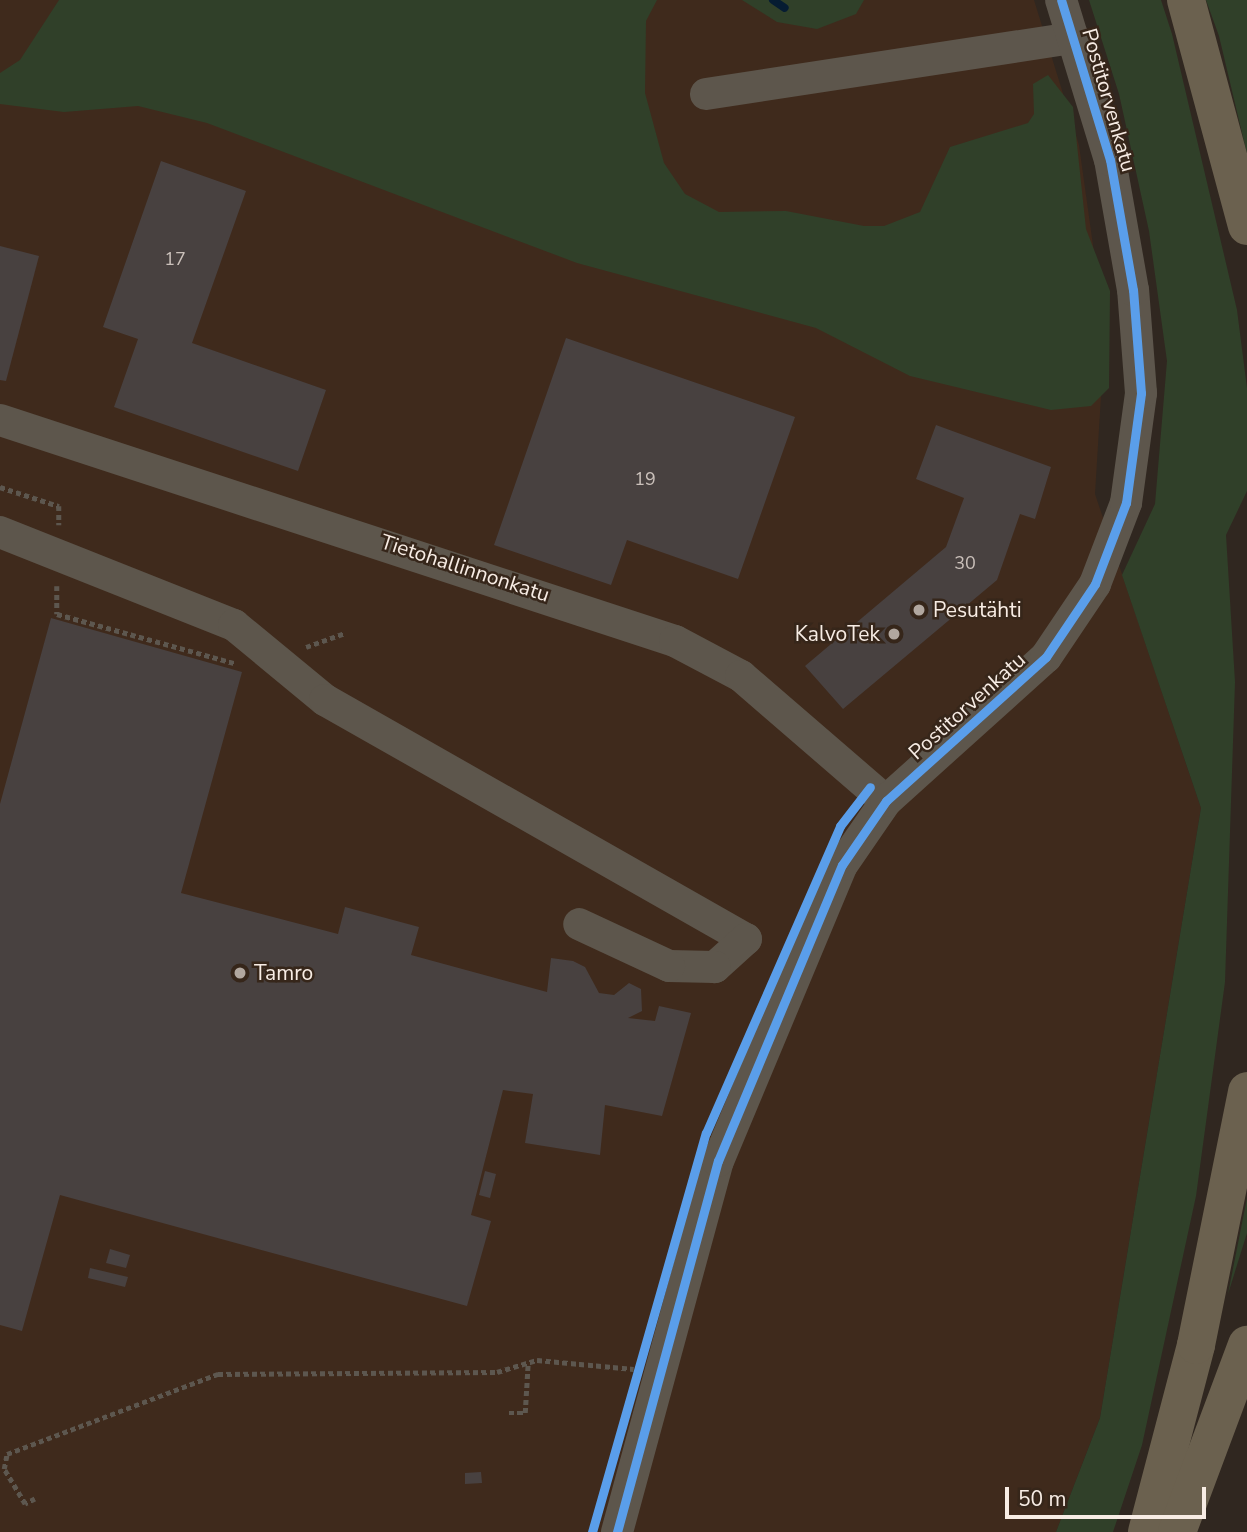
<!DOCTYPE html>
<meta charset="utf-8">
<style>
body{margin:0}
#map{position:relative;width:1247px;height:1532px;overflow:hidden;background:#302720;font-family:"Nunito Sans",sans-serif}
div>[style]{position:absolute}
.built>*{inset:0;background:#3f2a1c}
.green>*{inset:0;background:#304029}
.stream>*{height:8px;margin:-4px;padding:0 4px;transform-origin:4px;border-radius:4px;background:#061c32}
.building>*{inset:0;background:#484140}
.path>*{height:4.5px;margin-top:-2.25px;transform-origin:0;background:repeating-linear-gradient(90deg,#5d574f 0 5px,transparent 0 8.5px)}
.minor>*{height:32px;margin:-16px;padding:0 16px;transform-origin:16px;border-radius:16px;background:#5d564c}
.highway>*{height:38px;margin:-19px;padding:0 19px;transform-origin:19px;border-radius:19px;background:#6b614f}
.cycleway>*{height:9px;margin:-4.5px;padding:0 4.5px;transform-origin:4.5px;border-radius:4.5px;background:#5a9eea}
.dots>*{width:19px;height:19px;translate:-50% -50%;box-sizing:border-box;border:4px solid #36261a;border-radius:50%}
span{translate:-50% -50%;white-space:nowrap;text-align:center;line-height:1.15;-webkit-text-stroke:5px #36261a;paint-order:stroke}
.number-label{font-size:18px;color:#cbc1bb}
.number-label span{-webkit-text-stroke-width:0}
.street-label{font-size:21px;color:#f7ece4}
.poi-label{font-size:21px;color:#f7ece4}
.left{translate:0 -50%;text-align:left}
.right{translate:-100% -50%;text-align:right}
.scale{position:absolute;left:1005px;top:1487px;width:201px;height:32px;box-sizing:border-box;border:4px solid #f7ece4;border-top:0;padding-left:9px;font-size:21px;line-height:24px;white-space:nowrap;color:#f7ece4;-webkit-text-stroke:5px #36261a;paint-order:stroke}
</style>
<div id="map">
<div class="built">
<i style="clip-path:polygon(0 0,1034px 0,1079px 145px,1105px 331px,1095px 494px,1201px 808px,1100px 1418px,1056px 1532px,0 1532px)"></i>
</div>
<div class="green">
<i style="clip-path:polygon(59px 0,657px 0,646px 21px,645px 93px,664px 163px,685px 194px,719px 212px,786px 211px,864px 226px,884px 226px,920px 212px,950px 147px,1028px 123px,1034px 114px,1033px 84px,1048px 75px,1073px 107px,1086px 229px,1110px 291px,1109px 388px,1091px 406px,1051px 410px,910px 376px,816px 328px,577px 263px,207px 123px,138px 106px,64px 112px,0 104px,0 73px,20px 60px)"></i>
<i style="clip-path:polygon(742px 0,864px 0,856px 14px,817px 29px,777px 22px)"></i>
<i style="clip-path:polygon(1089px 0,1161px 0,1172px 34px,1237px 310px,1247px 388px,1247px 491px,1226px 535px,1235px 682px,1225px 982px,1196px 1196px,1142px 1445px,1113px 1532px,1056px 1532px,1100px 1418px,1201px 808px,1122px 575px,1155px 504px,1167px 361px,1149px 231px,1119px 94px)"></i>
<i style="clip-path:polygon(1206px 0,1247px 0,1247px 154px,1219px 36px)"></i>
<i style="clip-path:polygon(1247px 1198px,1247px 1233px,1228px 1294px)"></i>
</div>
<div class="stream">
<i style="left:773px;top:0;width:14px;rotate:34deg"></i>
</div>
<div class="building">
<i style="clip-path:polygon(161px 161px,246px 191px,192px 343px,326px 390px,298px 471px,114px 407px,138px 339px,103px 327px)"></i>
<i style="clip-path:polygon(0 246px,39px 256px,6px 381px,0 380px)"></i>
<i style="clip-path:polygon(566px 338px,795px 417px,738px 579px,627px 540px,611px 585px,494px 545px)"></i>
<i style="clip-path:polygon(936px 425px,1051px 467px,1035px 519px,1020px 514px,997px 580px,843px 709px,805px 666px,946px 547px,964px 498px,916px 479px)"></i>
<i style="clip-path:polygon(51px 618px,242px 672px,181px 893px,338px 934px,345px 907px,419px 927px,411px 955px,547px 992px,551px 958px,573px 961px,585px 967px,599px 993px,614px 995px,629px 983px,641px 989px,642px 1011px,628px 1018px,655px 1021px,659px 1006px,691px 1013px,662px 1116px,605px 1105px,600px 1155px,525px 1143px,533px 1094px,503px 1090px,471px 1215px,491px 1221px,467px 1306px,60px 1195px,22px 1331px,0 1325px,0 804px)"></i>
<i style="clip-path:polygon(485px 1171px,496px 1174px,490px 1198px,479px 1195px)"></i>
<i style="clip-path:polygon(110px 1249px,130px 1255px,126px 1268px,106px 1263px)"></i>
<i style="clip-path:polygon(90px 1268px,128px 1277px,125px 1287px,88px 1278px)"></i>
<i style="clip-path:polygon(481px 1472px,482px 1483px,465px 1484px,465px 1473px)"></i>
</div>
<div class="path">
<i style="left:0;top:487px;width:62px;rotate:17.9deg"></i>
<i style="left:59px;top:506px;width:19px;rotate:90deg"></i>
<i style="left:57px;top:586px;width:28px;rotate:90deg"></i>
<i style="left:57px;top:614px;width:184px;rotate:15.5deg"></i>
<i style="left:306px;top:647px;width:41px;rotate:-19.7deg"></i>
<i style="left:509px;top:1413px;width:16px"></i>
<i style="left:525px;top:1413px;width:51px;rotate:-86.6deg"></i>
<i style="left:35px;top:1499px;width:11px;rotate:153deg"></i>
<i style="left:25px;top:1504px;width:41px;rotate:-121deg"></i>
<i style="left:4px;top:1469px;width:15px;rotate:-79deg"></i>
<i style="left:7px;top:1454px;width:226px;rotate:-20.8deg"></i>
<i style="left:218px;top:1374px;width:279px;rotate:-0.4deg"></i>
<i style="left:497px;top:1372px;width:42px;rotate:-16.7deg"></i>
<i style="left:537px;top:1360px;width:97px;rotate:5.3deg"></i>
</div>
<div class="minor">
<i style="left:706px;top:94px;width:372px;rotate:-8.7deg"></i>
<i style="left:0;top:420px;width:710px;rotate:18.13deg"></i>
<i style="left:675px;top:641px;width:75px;rotate:27.9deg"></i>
<i style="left:741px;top:676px;width:191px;rotate:40.8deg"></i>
<i style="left:0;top:532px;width:252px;rotate:21.7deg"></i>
<i style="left:234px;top:625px;width:118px;rotate:39.5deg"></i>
<i style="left:325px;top:700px;width:484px;rotate:29.6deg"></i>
<i style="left:746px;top:939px;width:42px;rotate:137.9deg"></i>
<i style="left:715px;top:967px;width:46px;rotate:-178.8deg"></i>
<i style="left:669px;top:966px;width:99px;rotate:-155deg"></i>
<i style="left:617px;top:1532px;width:385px;rotate:-74.8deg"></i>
<i style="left:718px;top:1161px;width:321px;rotate:-67.3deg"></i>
<i style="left:842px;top:865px;width:78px;rotate:-55.5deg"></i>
<i style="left:886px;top:801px;width:215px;rotate:-42deg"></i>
<i style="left:1046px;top:657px;width:88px;rotate:-56.1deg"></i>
<i style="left:1095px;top:584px;width:87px;rotate:-69.1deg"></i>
<i style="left:1126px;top:503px;width:111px;rotate:-82.2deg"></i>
<i style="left:1141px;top:393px;width:103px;rotate:-94.4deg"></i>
<i style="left:1133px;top:290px;width:132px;rotate:-100deg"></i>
<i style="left:1110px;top:160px;width:167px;rotate:-107deg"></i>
</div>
<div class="highway">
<i style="left:1186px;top:0;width:234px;rotate:74.9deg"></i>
<i style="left:1147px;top:1532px;width:193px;rotate:-75.3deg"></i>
<i style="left:1196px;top:1345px;width:259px;rotate:-78.6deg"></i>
<i style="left:1177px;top:1532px;width:200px;rotate:-69.5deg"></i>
</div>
<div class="cycleway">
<i style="left:592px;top:1532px;width:415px;rotate:-74.1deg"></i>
<i style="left:706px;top:1133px;width:335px;rotate:-66.4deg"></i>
<i style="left:840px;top:826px;width:49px;rotate:-52.4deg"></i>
<i style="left:617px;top:1532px;width:385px;rotate:-74.8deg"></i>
<i style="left:718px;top:1161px;width:321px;rotate:-67.3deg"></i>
<i style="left:842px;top:865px;width:78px;rotate:-55.5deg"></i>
<i style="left:886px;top:801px;width:215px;rotate:-42deg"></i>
<i style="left:1046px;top:657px;width:88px;rotate:-56.1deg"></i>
<i style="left:1095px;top:584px;width:87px;rotate:-69.1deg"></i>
<i style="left:1126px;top:503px;width:111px;rotate:-82.2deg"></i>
<i style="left:1141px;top:393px;width:103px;rotate:-94.4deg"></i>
<i style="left:1133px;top:290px;width:132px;rotate:-100deg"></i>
<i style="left:1110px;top:160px;width:167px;rotate:-107deg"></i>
</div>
<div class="dots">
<i style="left:919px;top:610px;background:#b1a79f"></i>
<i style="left:894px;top:634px;background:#b1a79f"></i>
<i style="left:240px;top:973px;background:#b1a79f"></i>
</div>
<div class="number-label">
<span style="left:175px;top:259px">17</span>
<span style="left:645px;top:479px">19</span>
<span style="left:965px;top:563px">30</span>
</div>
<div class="street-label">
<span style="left:1109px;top:100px;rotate:74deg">Postitorvenkatu</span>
<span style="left:465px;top:568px;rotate:18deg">Tietohallinnonkatu</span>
<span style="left:967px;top:706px;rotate:-42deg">Postitorvenkatu</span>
</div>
<div class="poi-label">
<span class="left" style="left:933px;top:610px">Pesutähti</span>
<span class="right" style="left:880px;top:634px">KalvoTek</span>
<span class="left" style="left:254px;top:973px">Tamro</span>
</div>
<div class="scale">50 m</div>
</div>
